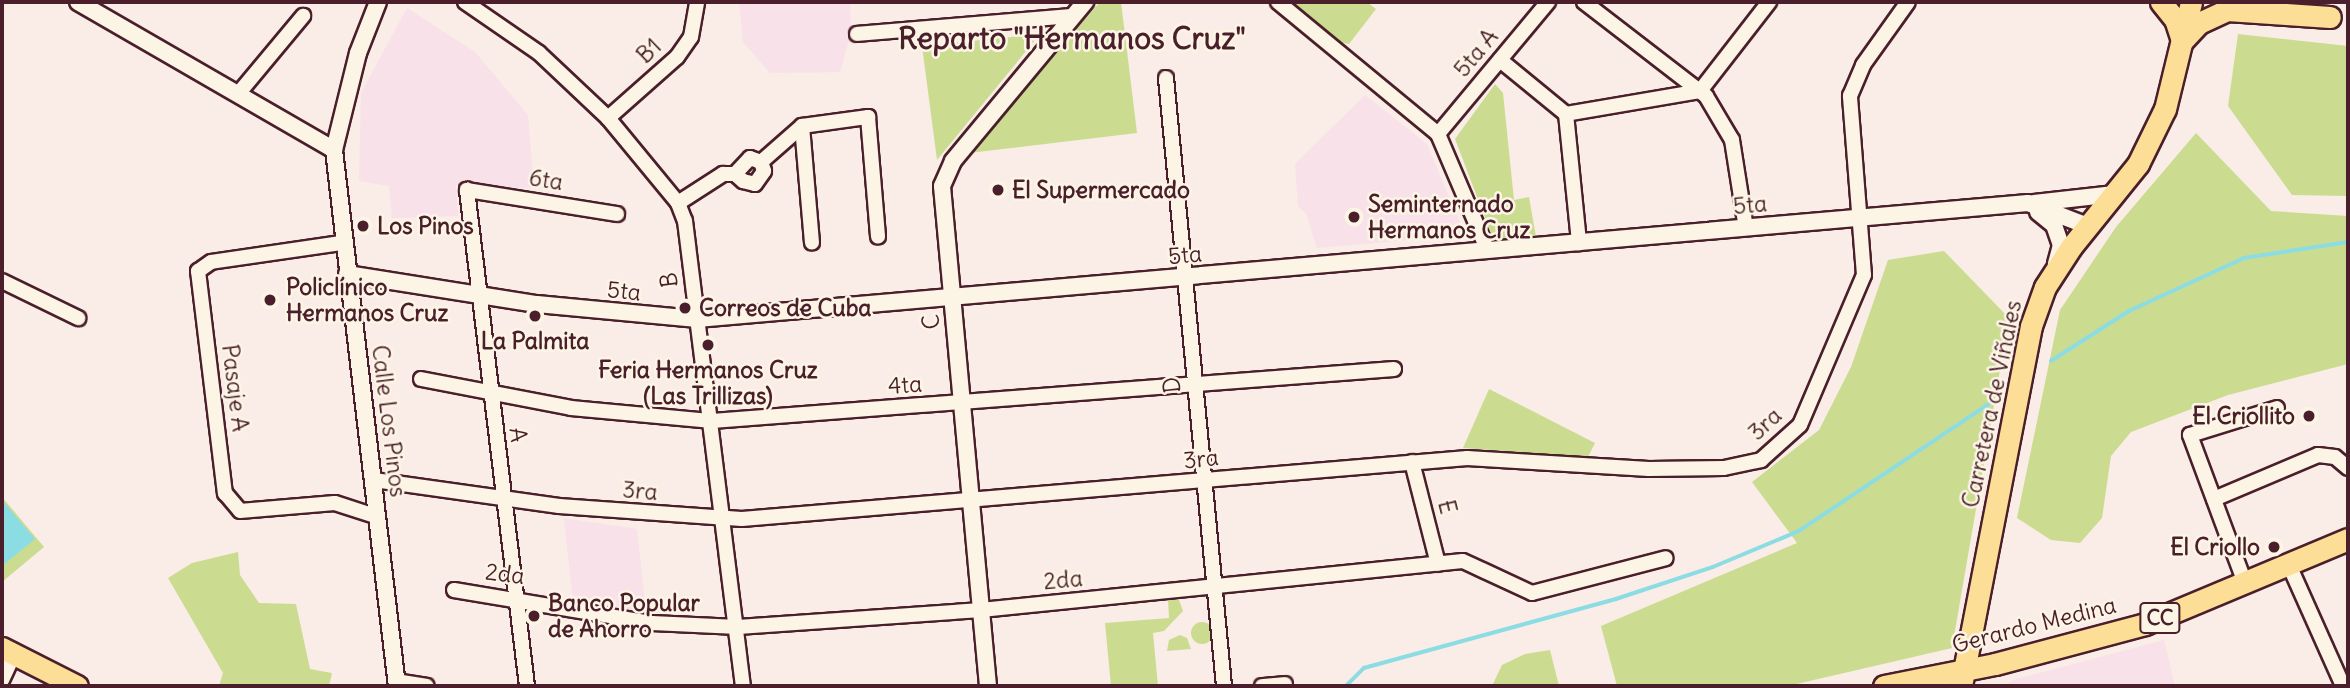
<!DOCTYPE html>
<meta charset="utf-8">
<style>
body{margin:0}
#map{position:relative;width:2350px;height:688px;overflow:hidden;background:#faece6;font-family:Delius,sans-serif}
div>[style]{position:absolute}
.built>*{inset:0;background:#f8e1e8}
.green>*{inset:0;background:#cbdc91}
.round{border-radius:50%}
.water>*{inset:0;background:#8bdce3}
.stream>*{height:3.5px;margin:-1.75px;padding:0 1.75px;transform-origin:1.75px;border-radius:1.75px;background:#8bdce3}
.roads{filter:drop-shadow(2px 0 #4a1f2b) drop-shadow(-2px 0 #4a1f2b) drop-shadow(0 2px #4a1f2b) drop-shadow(0 -2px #4a1f2b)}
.minor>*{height:14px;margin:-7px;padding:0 7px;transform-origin:7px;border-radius:7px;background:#fcf5e5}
.tertiary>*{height:16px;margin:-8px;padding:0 8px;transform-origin:8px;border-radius:8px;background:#fcf5e5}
.primary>*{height:21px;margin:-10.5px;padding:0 10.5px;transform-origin:10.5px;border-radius:10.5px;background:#fcde96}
.dots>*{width:19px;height:19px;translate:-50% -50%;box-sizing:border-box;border:4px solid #fcf5e5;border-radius:50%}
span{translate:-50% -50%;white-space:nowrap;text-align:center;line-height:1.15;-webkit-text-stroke:5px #fcf5e5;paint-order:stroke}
.shield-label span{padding:2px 5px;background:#fcf5e5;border:2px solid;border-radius:5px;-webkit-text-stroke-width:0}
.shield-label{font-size:21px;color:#4a1f2b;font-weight:700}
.street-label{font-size:23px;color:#4a1f2b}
.poi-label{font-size:23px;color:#4a1f2b;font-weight:700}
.left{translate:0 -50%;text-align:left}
.right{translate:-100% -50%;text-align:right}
.district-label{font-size:30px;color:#4a1f2b;font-weight:700}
.frame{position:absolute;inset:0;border:4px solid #4a1f2b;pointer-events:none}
</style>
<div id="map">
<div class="built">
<i style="clip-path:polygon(739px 2px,850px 2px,851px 33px,840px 72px,770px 73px,743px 42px)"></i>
<i style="clip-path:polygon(407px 8px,475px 52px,528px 115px,534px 188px,456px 185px,458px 216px,392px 218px,389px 186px,359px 181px,361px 93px)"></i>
<i style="clip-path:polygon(1365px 95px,1427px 144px,1465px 235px,1317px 248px,1306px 214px,1298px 206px,1295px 164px)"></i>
<i style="clip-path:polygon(564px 518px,637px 529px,646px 613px,573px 602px)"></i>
<i style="clip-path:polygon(2164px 640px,2175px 686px,2003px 686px,2013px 680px)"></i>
</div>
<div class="green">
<i style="clip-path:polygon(1100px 2px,1121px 2px,1137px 133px,969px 153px)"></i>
<i style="clip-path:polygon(1289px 2px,1367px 2px,1376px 9px,1349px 44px,1338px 42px)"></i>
<i style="clip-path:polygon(1040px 34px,937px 160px,922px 46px)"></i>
<i style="clip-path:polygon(2238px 34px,2348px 46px,2348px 196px,2292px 195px,2228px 106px)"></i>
<i style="clip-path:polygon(1495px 84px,1503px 93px,1514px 200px,1529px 197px,1536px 237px,1504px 242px,1492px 236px,1455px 139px)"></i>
<i style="clip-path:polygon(2196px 133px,2271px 211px,2348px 216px,2348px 364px,2228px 395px,2131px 432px,2111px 456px,2102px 518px,2080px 543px,2051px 540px,2017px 518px,2060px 310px,2116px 227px)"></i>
<i style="clip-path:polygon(1944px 251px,2009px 318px,1952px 648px,1788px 686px,1617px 686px,1601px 626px,1797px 543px,1752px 482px,1819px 430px,1851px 367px,1888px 260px)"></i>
<i style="clip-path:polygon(1489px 389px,1595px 443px,1588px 457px,1463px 448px)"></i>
<i style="clip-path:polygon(2px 497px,44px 547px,2px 582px)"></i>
<i style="clip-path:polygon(238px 552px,240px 575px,259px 603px,296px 604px,310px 669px,332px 673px,329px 686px,219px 686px,223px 673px,168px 578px,192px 563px)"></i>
<i style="clip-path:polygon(1168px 598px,1179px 600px,1183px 611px,1164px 631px,1153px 633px,1158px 686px,1111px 686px,1105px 623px,1169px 618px)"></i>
<i class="round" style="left:1191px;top:622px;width:22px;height:22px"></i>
<i style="clip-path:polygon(1180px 635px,1187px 638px,1191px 649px,1167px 651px,1169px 640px)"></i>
<i style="clip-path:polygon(1550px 650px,1559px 686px,1492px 686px,1502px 665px,1525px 654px)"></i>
</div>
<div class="water">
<i style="clip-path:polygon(2px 500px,35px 539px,2px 566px)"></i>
</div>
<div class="stream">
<i style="left:2051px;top:361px;width:93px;rotate:-32.7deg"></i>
<i style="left:2129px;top:311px;width:127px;rotate:-24.7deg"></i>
<i style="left:2244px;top:258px;width:105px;rotate:-8.7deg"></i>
<i style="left:1346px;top:686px;width:25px;rotate:-45deg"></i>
<i style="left:1364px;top:668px;width:261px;rotate:-15.3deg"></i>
<i style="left:1616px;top:599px;width:102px;rotate:-18.3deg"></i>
<i style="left:1713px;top:567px;width:93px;rotate:-22.7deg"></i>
<i style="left:1799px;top:531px;width:229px;rotate:-33.8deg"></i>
</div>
<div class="roads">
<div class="minor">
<i style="left:465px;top:2px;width:90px;rotate:34.6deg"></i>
<i style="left:539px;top:53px;width:95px;rotate:43.3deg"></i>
<i style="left:608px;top:118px;width:110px;rotate:50.5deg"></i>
<i style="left:678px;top:203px;width:19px;rotate:69deg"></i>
<i style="left:685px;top:221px;width:469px;rotate:82.9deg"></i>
<i style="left:1278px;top:2px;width:207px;rotate:39.5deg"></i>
<i style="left:1438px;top:134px;width:125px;rotate:66.9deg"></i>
<i style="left:1487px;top:249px;width:10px;rotate:6deg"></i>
<i style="left:1584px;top:2px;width:154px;rotate:37.6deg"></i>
<i style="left:1706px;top:96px;width:51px;rotate:59.4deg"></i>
<i style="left:1732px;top:140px;width:89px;rotate:81deg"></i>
<i style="left:857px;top:34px;width:217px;rotate:-4.8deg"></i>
<i style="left:1500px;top:60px;width:85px;rotate:39.3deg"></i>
<i style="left:1566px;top:114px;width:130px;rotate:84.2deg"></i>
<i style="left:1166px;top:78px;width:611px;rotate:84.55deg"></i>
<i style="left:238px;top:94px;width:102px;rotate:-50.2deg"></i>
<i style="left:1566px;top:114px;width:136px;rotate:-9.7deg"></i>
<i style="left:1700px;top:91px;width:113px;rotate:-52.2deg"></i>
<i style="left:608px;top:118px;width:92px;rotate:-41.5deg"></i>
<i style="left:677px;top:57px;width:24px;rotate:-55deg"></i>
<i style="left:691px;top:37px;width:36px;rotate:-80deg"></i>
<i style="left:802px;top:126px;width:117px;rotate:85.1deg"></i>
<i style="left:1438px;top:134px;width:172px;rotate:-50.2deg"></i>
<i style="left:735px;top:174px;width:11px;rotate:41deg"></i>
<i style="left:743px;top:181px;width:12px;rotate:14deg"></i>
<i style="left:755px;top:184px;width:16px;rotate:-55deg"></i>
<i style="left:764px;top:171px;width:9px;rotate:-108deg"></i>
<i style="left:678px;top:203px;width:54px;rotate:-32.8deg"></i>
<i style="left:723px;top:174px;width:12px"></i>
<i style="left:735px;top:174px;width:22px;rotate:-47deg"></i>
<i style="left:750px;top:158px;width:12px;rotate:20deg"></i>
<i style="left:761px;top:162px;width:55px;rotate:-41.3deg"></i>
<i style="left:802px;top:126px;width:67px;rotate:-7.8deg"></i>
<i style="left:868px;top:117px;width:120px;rotate:85.2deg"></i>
<i style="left:341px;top:243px;width:131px;rotate:171.7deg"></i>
<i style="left:211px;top:262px;width:16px;rotate:145deg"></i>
<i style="left:198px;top:271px;width:224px;rotate:83.1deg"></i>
<i style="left:225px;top:493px;width:23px;rotate:50deg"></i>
<i style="left:240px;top:511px;width:95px;rotate:-4.8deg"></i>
<i style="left:335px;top:503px;width:45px;rotate:18deg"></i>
<i style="left:2px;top:281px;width:85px;rotate:26deg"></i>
<i style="left:421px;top:379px;width:153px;rotate:10.9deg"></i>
<i style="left:571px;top:408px;width:142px;rotate:5.3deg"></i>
<i style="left:712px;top:421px;width:684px;rotate:-4.36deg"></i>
<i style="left:1412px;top:462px;width:105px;rotate:75.7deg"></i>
<i style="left:374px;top:480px;width:187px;rotate:8deg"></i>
<i style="left:559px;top:506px;width:183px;rotate:4.1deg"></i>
<i style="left:742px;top:519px;width:728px;rotate:-4.81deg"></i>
<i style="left:1467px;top:458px;width:182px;rotate:3.5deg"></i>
<i style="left:1649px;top:469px;width:75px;rotate:-0.8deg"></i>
<i style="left:1724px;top:468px;width:38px;rotate:-12deg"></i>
<i style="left:1761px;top:460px;width:52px;rotate:-41.9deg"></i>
<i style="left:1800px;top:425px;width:163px;rotate:-66.9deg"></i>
<i style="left:1864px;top:275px;width:180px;rotate:-94.5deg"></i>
<i style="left:1850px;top:96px;width:34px;rotate:-67deg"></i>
<i style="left:1863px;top:65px;width:77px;rotate:-54.5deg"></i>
<i style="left:2214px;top:499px;width:113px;rotate:-22.9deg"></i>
<i style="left:2318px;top:455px;width:17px;rotate:7deg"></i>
<i style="left:2335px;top:457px;width:17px;rotate:40deg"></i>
<i style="left:2289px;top:565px;width:133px;rotate:65.9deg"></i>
<i style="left:2245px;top:583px;width:158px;rotate:-110.4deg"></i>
<i style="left:2190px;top:435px;width:91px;rotate:-17.2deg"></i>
<i style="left:454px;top:590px;width:201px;rotate:9.5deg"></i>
<i style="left:652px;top:623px;width:86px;rotate:2.7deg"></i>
<i style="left:738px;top:627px;width:244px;rotate:-4deg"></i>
<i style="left:981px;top:610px;width:484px;rotate:-5.8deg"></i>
<i style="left:1463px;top:561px;width:76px;rotate:24.9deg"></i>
<i style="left:1532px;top:593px;width:138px;rotate:-14.6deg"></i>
<i style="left:2px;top:680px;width:29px;rotate:-65deg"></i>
<i style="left:396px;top:681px;width:31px;rotate:9deg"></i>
<i style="left:527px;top:686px;width:500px;rotate:-96.9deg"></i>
<i style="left:467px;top:190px;width:152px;rotate:9.1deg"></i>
<i style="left:1262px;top:686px;width:23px;rotate:-5deg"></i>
</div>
<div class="tertiary">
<i style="left:78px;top:2px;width:296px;rotate:30deg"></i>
<i style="left:378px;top:2px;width:55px;rotate:111.4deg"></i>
<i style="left:358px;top:53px;width:100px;rotate:103.9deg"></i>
<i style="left:334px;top:150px;width:540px;rotate:83.3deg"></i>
<i style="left:2034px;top:203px;width:81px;rotate:-6.4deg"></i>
<i style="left:2038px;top:212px;width:21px;rotate:39deg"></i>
<i style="left:2054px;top:225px;width:21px;rotate:71deg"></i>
<i style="left:2061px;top:245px;width:20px;rotate:105deg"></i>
<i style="left:347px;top:274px;width:192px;rotate:9deg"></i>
<i style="left:537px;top:304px;width:161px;rotate:5.4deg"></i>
<i style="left:697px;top:319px;width:1336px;rotate:-4.98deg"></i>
<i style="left:2028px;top:203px;width:64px;rotate:21deg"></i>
<i style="left:988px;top:686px;width:502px;rotate:-95.26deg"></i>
<i style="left:942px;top:186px;width:27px;rotate:-66deg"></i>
<i style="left:953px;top:161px;width:207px;rotate:-50.3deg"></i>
</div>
<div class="primary">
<i style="left:2161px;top:2px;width:22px;rotate:51deg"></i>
<i style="left:2175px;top:19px;width:23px;rotate:72deg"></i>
<i style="left:2182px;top:41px;width:25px;rotate:-47deg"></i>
<i style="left:2199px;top:23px;width:31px;rotate:-25deg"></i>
<i style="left:2227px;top:10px;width:103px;rotate:3.9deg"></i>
<i style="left:2px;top:648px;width:84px;rotate:26.9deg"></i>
<i style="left:1884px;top:686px;width:113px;rotate:-11.2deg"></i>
<i style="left:1995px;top:664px;width:155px;rotate:-14.9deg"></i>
<i style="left:2145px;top:624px;width:220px;rotate:-22.7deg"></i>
<i style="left:1961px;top:686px;width:367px;rotate:-79deg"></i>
<i style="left:2031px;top:326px;width:41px;rotate:-70.3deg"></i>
<i style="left:2045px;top:287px;width:48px;rotate:-57deg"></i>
<i style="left:2071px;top:247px;width:107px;rotate:-51.1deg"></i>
<i style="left:2138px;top:164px;width:61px;rotate:-63.9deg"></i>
<i style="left:2165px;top:109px;width:110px;rotate:-76.3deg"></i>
</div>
</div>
<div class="dots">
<i style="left:998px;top:190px;background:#4a1f2b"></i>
<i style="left:1354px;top:217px;background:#4a1f2b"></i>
<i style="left:363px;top:226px;background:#4a1f2b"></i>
<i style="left:270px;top:300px;background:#4a1f2b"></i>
<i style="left:685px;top:308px;background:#4a1f2b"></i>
<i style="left:535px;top:316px;background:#4a1f2b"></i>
<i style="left:708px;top:345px;background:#4a1f2b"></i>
<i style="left:2309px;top:416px;background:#4a1f2b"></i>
<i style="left:2274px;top:547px;background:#4a1f2b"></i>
<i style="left:534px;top:616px;background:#4a1f2b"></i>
</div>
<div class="shield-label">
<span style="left:2160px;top:618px">CC</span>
</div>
<div class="street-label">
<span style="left:649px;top:51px;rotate:-44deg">B1</span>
<span style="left:1476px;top:53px;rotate:-50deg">5ta A</span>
<span style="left:546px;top:180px;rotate:9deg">6ta</span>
<span style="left:1750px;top:205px;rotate:-5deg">5ta</span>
<span style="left:1185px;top:255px;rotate:-5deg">5ta</span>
<span style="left:669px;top:280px;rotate:-97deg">B</span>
<span style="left:624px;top:291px;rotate:6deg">5ta</span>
<span style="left:931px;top:322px;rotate:-95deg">C</span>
<span style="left:905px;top:385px;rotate:-4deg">4ta</span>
<span style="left:1172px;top:385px;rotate:-96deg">D</span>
<span style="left:235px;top:388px;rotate:83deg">Pasaje A</span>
<span style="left:1992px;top:404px;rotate:-78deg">Carretera de Viñales</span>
<span style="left:389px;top:421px;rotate:83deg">Calle Los Pinos</span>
<span style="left:1765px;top:424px;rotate:-43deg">3ra</span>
<span style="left:518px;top:435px;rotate:83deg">A</span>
<span style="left:1201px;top:459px;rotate:-6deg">3ra</span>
<span style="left:640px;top:491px;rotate:5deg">3ra</span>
<span style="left:1447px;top:507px;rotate:76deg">E</span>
<span style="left:505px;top:574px;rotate:7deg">2da</span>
<span style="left:1063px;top:580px;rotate:-5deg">2da</span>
<span style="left:2034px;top:625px;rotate:-14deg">Gerardo Medina</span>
</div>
<div class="poi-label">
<span class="left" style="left:1012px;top:190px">El Supermercado</span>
<span class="left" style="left:1368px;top:217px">Seminternado<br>Hermanos Cruz</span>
<span class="left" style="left:377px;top:226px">Los Pinos</span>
<span class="left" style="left:286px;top:300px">Policlínico<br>Hermanos Cruz</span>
<span class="left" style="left:699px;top:308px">Correos de Cuba</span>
<span style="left:535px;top:341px">La Palmita</span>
<span style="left:708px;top:383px">Feria Hermanos Cruz<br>(Las Trillizas)</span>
<span class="right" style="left:2295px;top:416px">El Criollito</span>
<span class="right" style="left:2260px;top:547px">El Criollo</span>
<span class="left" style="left:548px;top:616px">Banco Popular<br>de Ahorro</span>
</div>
<div class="district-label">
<span style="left:1072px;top:38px">Reparto "Hermanos Cruz"</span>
</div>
<div class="frame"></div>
</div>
